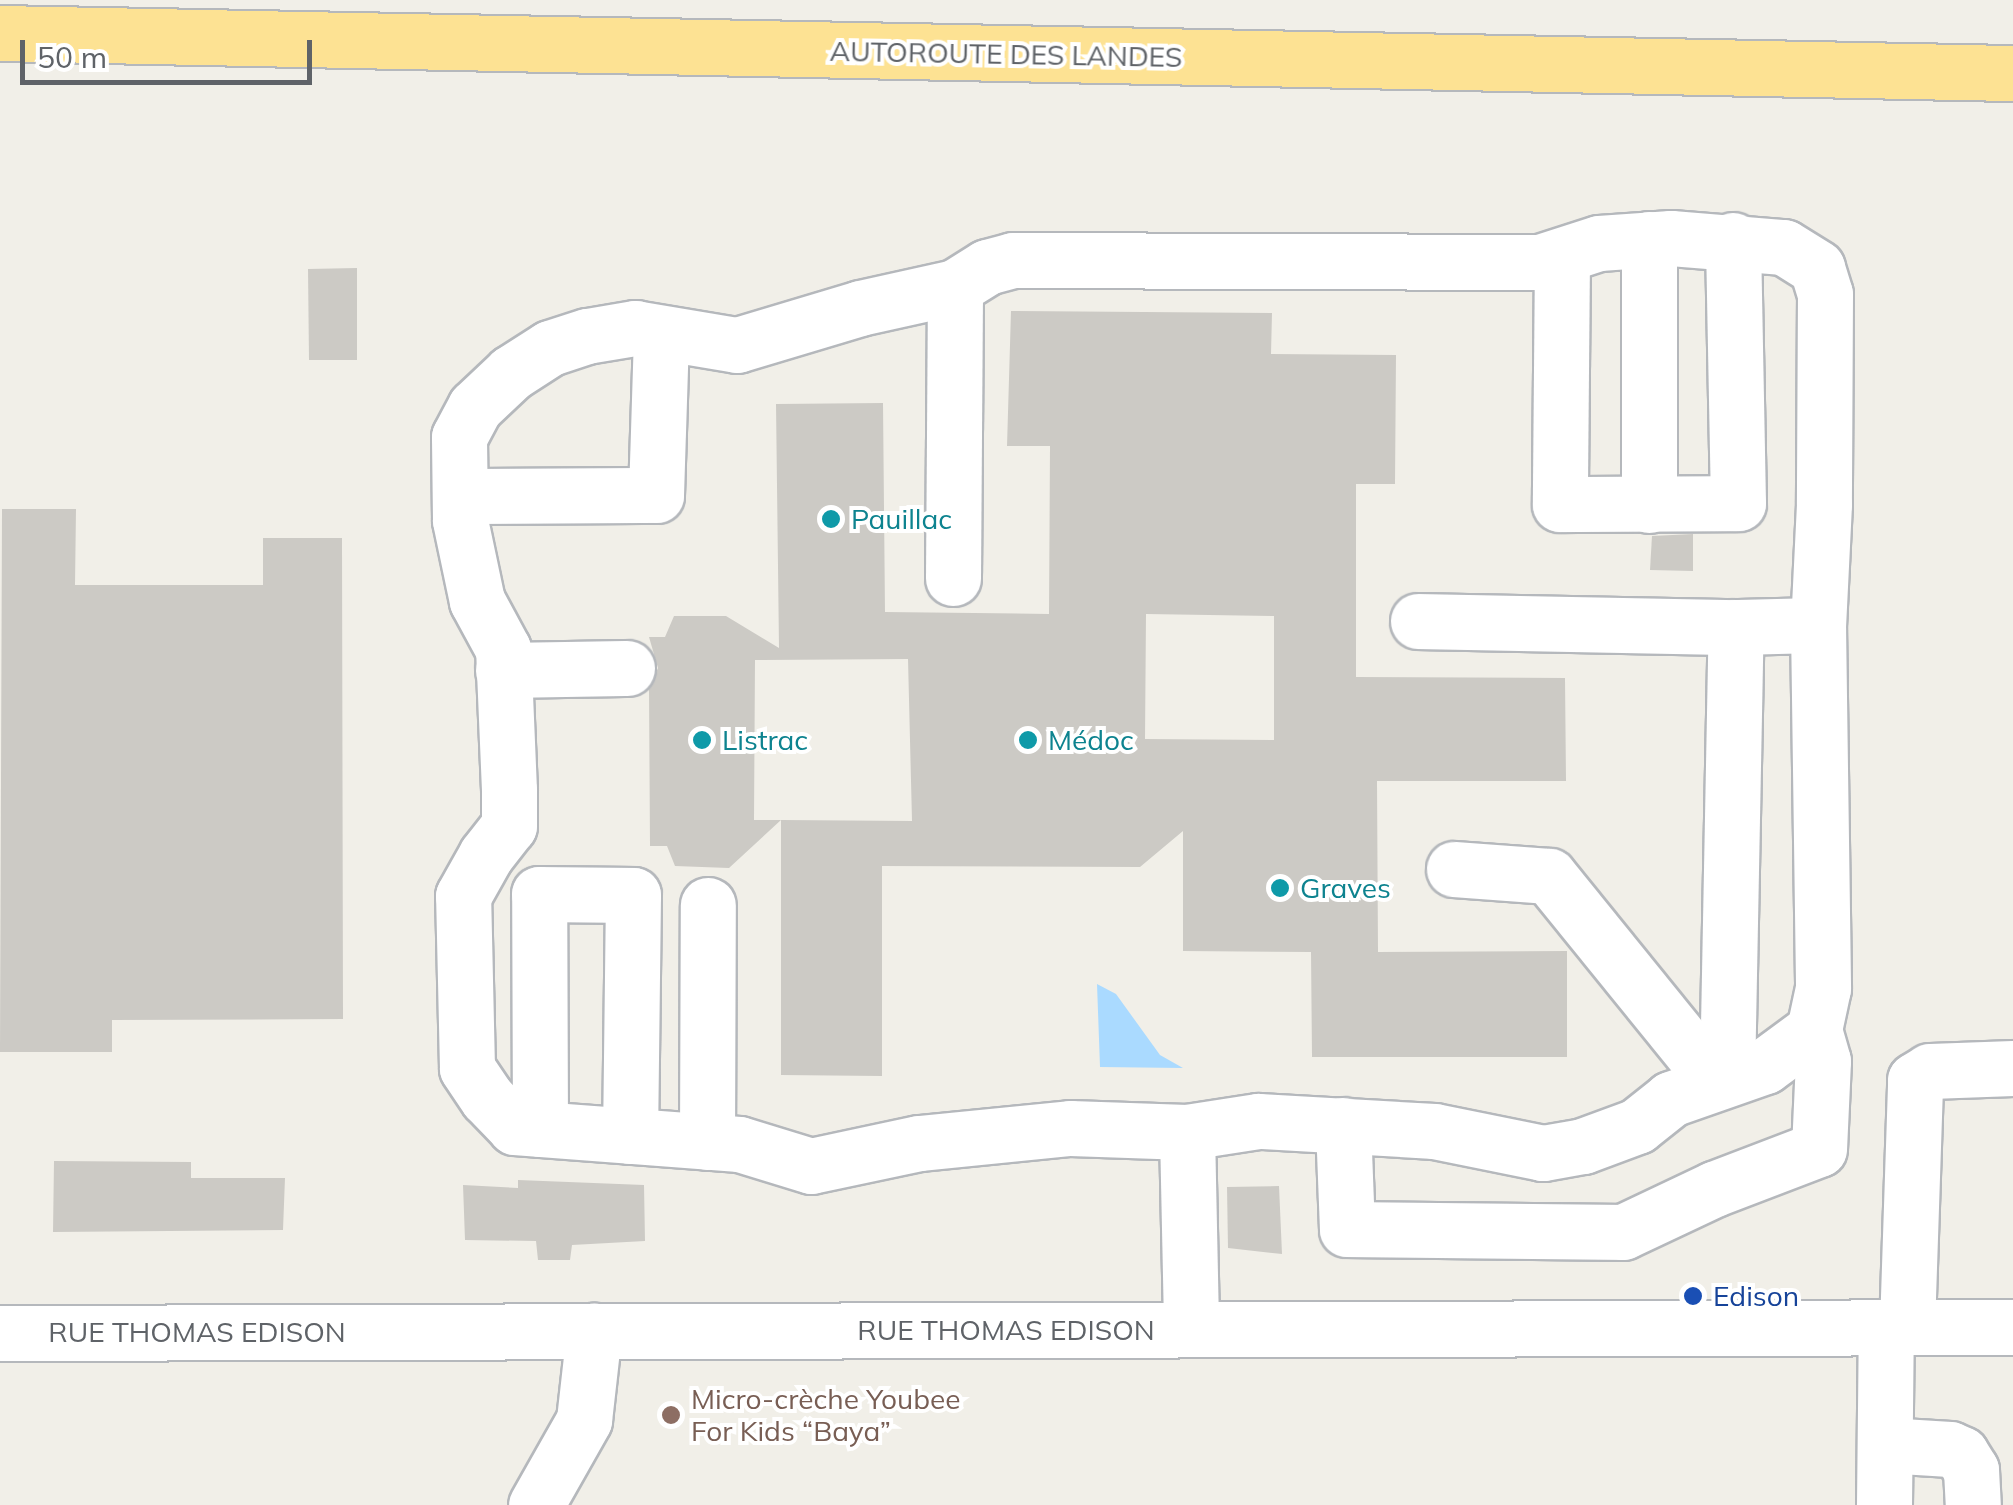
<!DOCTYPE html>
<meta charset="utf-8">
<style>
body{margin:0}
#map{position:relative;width:2013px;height:1505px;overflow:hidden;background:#f1efe8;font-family:Mulish,sans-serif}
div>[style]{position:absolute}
.water>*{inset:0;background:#aadaff}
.building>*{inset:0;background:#cccac5}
.roads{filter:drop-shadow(2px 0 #b5b8bc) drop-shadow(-2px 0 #b5b8bc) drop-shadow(0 2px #b5b8bc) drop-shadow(0 -2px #b5b8bc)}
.minor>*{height:55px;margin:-27.5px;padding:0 27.5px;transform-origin:27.5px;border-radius:27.5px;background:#fff}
.highway>*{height:55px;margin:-27.5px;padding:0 27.5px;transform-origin:27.5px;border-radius:27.5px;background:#fde293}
.dots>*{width:28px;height:28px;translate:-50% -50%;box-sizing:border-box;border:5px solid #fff;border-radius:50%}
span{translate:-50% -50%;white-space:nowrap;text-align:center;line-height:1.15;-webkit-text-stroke:8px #fff;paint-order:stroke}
.street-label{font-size:28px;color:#5f6368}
.culture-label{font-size:28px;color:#0d838f}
.left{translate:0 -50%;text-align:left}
.transit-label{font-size:28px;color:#164399}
.education-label{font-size:28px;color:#785e54}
.scale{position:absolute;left:20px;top:40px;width:292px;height:45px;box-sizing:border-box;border:5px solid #5f6368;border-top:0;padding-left:12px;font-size:30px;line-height:35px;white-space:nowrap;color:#5f6368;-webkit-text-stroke:8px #fff;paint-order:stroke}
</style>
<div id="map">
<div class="water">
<i style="clip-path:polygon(1097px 984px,1116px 994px,1160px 1055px,1183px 1068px,1100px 1067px)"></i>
</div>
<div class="building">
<i style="clip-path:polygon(357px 268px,357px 360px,309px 360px,308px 269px)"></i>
<i style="clip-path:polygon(evenodd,1011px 311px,1272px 313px,1271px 354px,1396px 355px,1395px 484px,1356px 484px,1356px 677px,1565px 678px,1566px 781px,1377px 781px,1378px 952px,1567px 951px,1567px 1057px,1312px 1057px,1311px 952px,1183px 951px,1183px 831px,1140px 867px,882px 866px,882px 1076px,781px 1075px,781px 820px,912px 821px,908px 659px,755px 660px,754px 820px,781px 820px,729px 868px,675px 866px,667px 846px,650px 846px,649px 689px,658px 668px,649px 637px,665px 637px,674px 616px,726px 616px,779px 648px,776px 404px,883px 403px,885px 612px,1049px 614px,1050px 446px,1007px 446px,1011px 311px,1146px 614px,1274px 616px,1274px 740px,1145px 739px,1146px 614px)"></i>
<i style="clip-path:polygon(2px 509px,76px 509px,75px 585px,263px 585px,263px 538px,342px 538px,343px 1019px,112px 1020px,112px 1052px,0 1052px)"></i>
<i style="clip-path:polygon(1693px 534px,1693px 571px,1650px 570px,1652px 536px)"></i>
<i style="clip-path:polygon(54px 1161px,191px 1162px,191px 1178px,285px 1178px,283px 1230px,53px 1232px)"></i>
<i style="clip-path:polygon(518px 1180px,644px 1185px,645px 1241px,572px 1245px,570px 1260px,538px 1260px,536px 1241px,465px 1240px,463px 1185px,518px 1188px)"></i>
<i style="clip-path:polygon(1279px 1186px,1282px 1254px,1228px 1248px,1227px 1187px)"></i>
</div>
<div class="roads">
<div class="minor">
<i style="left:1671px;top:238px;width:113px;rotate:4.6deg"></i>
<i style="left:1784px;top:247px;width:39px;rotate:32deg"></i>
<i style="left:1817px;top:268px;width:27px;rotate:73deg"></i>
<i style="left:1825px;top:294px;width:210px;rotate:90.3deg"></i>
<i style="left:1824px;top:504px;width:121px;rotate:92.8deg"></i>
<i style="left:1818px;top:625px;width:363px;rotate:89.2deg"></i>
<i style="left:1823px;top:988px;width:43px;rotate:102.1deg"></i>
<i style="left:1814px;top:1030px;width:61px;rotate:143.7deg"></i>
<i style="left:1765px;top:1066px;width:100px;rotate:160.7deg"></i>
<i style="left:1671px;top:1099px;width:43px;rotate:141.5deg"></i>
<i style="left:1637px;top:1126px;width:58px;rotate:159.7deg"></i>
<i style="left:1583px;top:1146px;width:41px;rotate:170.1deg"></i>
<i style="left:1543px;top:1153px;width:111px;rotate:-168.6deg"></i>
<i style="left:1434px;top:1131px;width:176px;rotate:-176.7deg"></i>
<i style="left:1258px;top:1121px;width:72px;rotate:171.2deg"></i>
<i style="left:1187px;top:1132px;width:117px;rotate:-178deg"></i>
<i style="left:1070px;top:1128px;width:152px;rotate:174.3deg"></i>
<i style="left:919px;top:1143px;width:110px;rotate:168deg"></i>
<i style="left:811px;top:1166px;width:75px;rotate:-163deg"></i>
<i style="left:739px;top:1144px;width:225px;rotate:-175.7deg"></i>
<i style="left:515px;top:1127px;width:40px;rotate:-134deg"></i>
<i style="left:487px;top:1098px;width:36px;rotate:-124deg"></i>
<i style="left:467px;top:1068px;width:172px;rotate:-91.3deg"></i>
<i style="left:463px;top:896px;width:47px;rotate:-60.7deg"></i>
<i style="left:486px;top:855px;width:37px;rotate:-52deg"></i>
<i style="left:509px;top:826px;width:36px;rotate:-90deg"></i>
<i style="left:509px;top:790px;width:141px;rotate:-92.4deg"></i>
<i style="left:503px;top:649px;width:55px;rotate:-118.4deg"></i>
<i style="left:477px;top:601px;width:83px;rotate:-101.9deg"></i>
<i style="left:460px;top:520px;width:83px;rotate:-90.7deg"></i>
<i style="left:459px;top:437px;width:34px;rotate:-62deg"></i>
<i style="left:475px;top:407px;width:50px;rotate:-43.4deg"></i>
<i style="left:511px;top:373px;width:46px;rotate:-32.7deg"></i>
<i style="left:550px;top:348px;width:39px;rotate:-18deg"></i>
<i style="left:587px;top:336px;width:49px;rotate:-9.5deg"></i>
<i style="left:635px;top:328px;width:103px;rotate:9.5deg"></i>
<i style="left:737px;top:345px;width:128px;rotate:-16.7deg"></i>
<i style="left:860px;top:308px;width:97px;rotate:-12.5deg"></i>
<i style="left:955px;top:287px;width:38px;rotate:-32deg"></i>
<i style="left:987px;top:267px;width:27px;rotate:-15deg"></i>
<i style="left:1013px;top:260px;width:527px;rotate:0.22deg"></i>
<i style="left:1540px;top:262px;width:62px;rotate:-17.9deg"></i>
<i style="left:1599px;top:243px;width:72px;rotate:-4deg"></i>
<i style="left:1649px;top:239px;width:266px;rotate:90deg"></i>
<i style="left:1562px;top:256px;width:248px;rotate:90.5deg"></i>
<i style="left:1560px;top:504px;width:178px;rotate:-0.3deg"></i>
<i style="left:1738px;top:503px;width:263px;rotate:-91.1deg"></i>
<i style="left:460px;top:496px;width:196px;rotate:-0.3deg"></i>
<i style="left:656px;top:495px;width:160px;rotate:-88.2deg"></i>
<i style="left:953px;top:578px;width:291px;rotate:-89.6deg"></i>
<i style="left:1418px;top:621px;width:318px;rotate:1.1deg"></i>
<i style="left:503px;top:670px;width:124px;rotate:-0.9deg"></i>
<i style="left:1454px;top:869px;width:95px;rotate:4.2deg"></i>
<i style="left:1549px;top:876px;width:264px;rotate:51deg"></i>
<i style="left:1727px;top:1078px;width:451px;rotate:-88.9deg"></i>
<i style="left:1736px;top:627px;width:82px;rotate:-1.4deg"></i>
<i style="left:1343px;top:1125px;width:104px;rotate:87.8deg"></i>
<i style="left:1347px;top:1229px;width:276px;rotate:0.6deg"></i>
<i style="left:1623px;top:1232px;width:101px;rotate:-25.3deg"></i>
<i style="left:1714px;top:1189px;width:112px;rotate:-20.9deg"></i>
<i style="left:1819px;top:1149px;width:88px;rotate:-87.4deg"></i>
<i style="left:1823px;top:1061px;width:32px;rotate:-106deg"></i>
<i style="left:540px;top:1129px;width:235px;rotate:-90.2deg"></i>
<i style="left:539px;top:894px;width:94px;rotate:0.6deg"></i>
<i style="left:633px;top:895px;width:241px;rotate:90.7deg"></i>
<i style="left:1187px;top:1132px;width:197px;rotate:88.8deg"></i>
<i style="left:707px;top:1142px;width:237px;rotate:-89.8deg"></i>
<i style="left:1907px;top:1327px;width:247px;rotate:-88.1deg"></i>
<i style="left:1915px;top:1080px;width:17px;rotate:-31deg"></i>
<i style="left:1930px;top:1071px;width:83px;rotate:-2.1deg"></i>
<i style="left:0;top:1333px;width:2013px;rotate:-0.17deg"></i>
<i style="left:1885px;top:1445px;width:65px;rotate:3.5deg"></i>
<i style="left:1950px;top:1449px;width:12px;rotate:24deg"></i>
<i style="left:1961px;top:1454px;width:19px;rotate:58deg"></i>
<i style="left:1971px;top:1470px;width:35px;rotate:87deg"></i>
<i style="left:536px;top:1505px;width:98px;rotate:-60.5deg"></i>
<i style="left:584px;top:1420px;width:90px;rotate:-83.6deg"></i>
<i style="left:1884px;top:1505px;width:178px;rotate:-89.4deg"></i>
</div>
<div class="highway">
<i style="left:0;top:33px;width:2013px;rotate:1.14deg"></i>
</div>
</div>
<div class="dots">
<i style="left:831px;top:519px;background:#0f9aa8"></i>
<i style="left:702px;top:740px;background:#0f9aa8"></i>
<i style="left:1028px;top:740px;background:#0f9aa8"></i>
<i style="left:1280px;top:888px;background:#0f9aa8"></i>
<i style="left:1693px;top:1296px;background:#1a4fb4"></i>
<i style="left:671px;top:1415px;background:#8d6e63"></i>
</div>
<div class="street-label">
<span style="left:1006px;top:54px;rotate:1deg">AUTOROUTE DES LANDES</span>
<span style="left:1006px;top:1330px">RUE THOMAS EDISON</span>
<span style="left:197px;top:1332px">RUE THOMAS EDISON</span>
</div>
<div class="culture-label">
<span class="left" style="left:851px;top:519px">Pauillac</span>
<span class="left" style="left:722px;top:740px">Listrac</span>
<span class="left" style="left:1048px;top:740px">Médoc</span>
<span class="left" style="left:1300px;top:888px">Graves</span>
</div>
<div class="transit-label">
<span class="left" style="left:1713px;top:1296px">Edison</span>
</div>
<div class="education-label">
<span class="left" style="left:691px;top:1415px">Micro-crèche Youbee<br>For Kids “Baya”</span>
</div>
<div class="scale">50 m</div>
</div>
